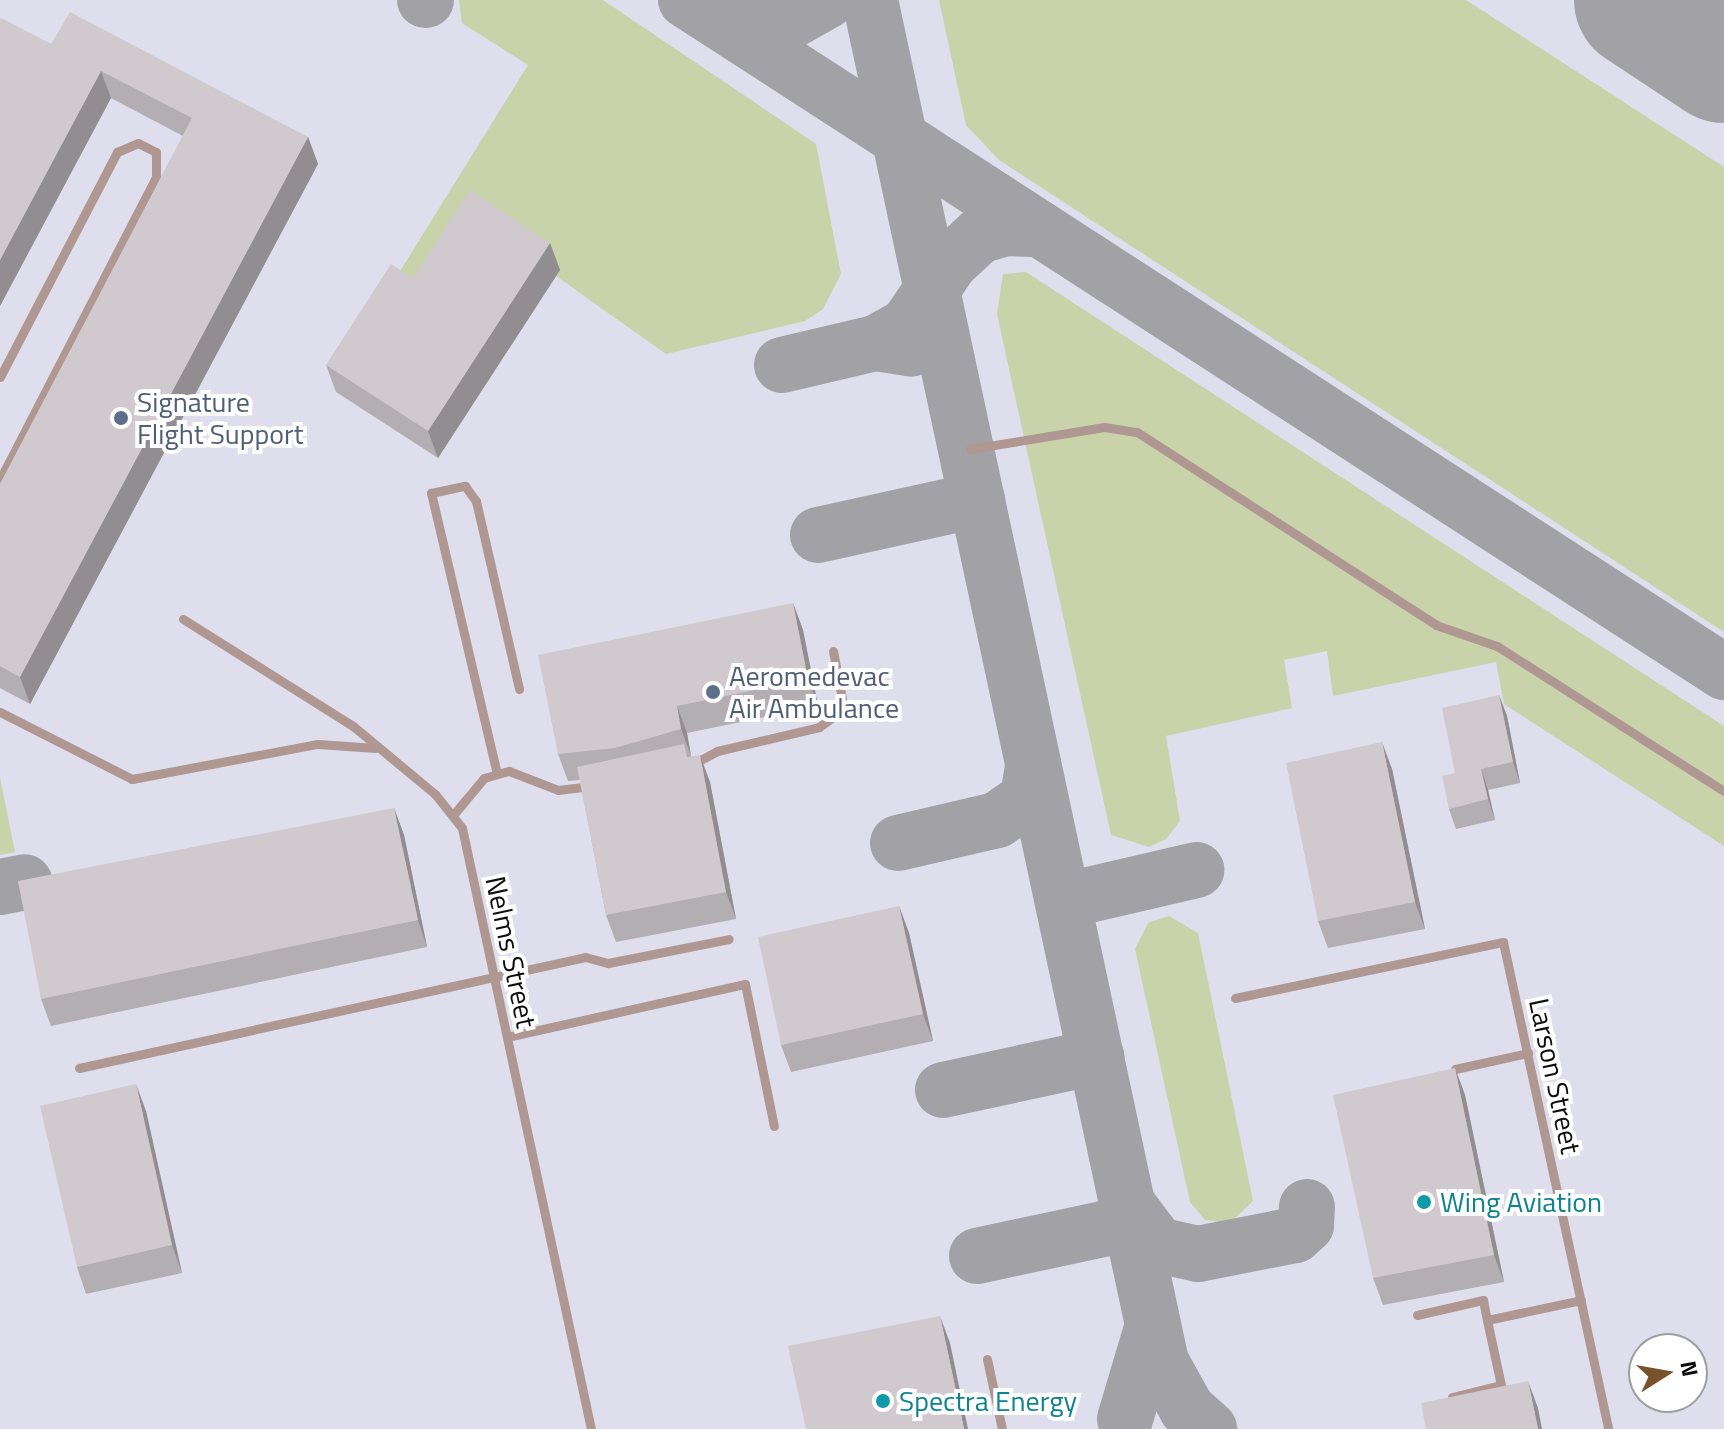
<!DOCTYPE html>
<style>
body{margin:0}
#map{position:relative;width:1724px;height:1429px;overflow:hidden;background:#eaeaf1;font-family:"Titillium Web",sans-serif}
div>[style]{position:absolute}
.built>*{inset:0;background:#dedeec}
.green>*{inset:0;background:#c9d3aa}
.taxiway>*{height:56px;margin:-28px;padding:0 28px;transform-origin:28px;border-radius:28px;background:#a2a2a6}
.runway>*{height:140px;margin:-70px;padding:0 70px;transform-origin:70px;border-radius:70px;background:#a2a2a6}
.service>*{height:9px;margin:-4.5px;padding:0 4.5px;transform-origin:4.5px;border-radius:4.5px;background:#b09892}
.wall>*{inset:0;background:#b3aeb1}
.shaded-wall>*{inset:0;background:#928d90}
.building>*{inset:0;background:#d0cace}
.dots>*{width:22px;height:22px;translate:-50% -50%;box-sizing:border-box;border:4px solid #fff;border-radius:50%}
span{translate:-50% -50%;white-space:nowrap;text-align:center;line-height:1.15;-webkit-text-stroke:8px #fff;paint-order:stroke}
.service-label{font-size:28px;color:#4e5e75}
.left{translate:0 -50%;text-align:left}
.street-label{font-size:28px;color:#0c0c0e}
.culture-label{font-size:28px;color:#0d838f}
.north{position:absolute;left:1628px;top:1333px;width:80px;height:80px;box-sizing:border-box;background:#fff;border:2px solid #9e9e9f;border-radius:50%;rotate:79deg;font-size:22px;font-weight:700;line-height:32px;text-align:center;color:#0c0c0e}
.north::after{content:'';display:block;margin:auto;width:28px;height:36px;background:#77522d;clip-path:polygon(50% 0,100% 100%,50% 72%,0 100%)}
</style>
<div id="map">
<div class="built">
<i style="clip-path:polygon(evenodd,0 0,1724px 0,1724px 1429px,0 1429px,0 0,1644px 1349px,1692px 1349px,1692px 1397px,1644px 1397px,1644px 1349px)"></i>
</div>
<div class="green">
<i style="clip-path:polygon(459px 0,603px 0,816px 144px,841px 274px,823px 309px,805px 321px,666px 354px,556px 276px,559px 270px,413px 282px,397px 276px,528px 65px,462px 23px)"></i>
<i style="clip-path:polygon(939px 0,1466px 0,1724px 167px,1724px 632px,999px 160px,966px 125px)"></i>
<i style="clip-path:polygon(1026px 272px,1724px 726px,1724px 846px,1504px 704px,1496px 662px,1333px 696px,1327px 651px,1284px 660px,1292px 708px,1166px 736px,1180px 821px,1166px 839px,1149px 847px,1111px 835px,997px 314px,1003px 274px)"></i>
<i style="clip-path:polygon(0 778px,15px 852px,0 855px)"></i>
<i style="clip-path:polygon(1169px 916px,1198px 933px,1253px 1201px,1230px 1223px,1205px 1220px,1190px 1202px,1135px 949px,1148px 923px)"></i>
</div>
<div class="taxiway">
<i style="left:425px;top:0;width:1px"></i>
<i style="left:686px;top:0;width:1237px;rotate:32.92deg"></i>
<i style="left:870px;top:0;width:1393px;rotate:77.94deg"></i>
<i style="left:1161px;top:1362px;width:54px;rotate:61deg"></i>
<i style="left:1187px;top:1409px;width:30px;rotate:42deg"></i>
<i style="left:1671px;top:17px;width:59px;rotate:26.1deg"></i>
<i style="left:719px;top:21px;width:61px;rotate:5.6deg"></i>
<i style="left:780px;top:27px;width:55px;rotate:-29.4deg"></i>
<i style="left:876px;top:343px;width:35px;rotate:-29deg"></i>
<i style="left:907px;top:326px;width:76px;rotate:-55.7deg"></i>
<i style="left:950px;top:263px;width:40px;rotate:-43deg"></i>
<i style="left:979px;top:236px;width:27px;rotate:-17deg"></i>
<i style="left:1005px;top:228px;width:35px;rotate:2deg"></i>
<i style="left:782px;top:365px;width:97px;rotate:-13.2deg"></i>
<i style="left:876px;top:343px;width:36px;rotate:9deg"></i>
<i style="left:818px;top:535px;width:163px;rotate:-12.4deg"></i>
<i style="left:898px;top:843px;width:102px;rotate:-13.1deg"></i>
<i style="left:997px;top:820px;width:38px;rotate:-35deg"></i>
<i style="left:1028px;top:798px;width:32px;rotate:-81deg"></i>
<i style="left:0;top:887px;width:25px;rotate:-11deg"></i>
<i style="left:1063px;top:901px;width:137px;rotate:-13.1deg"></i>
<i style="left:943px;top:1090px;width:157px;rotate:-12.2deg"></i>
<i style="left:1127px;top:1204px;width:51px;rotate:52.9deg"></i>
<i style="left:1158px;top:1245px;width:41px;rotate:12.7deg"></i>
<i style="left:1198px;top:1254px;width:99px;rotate:-11.1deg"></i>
<i style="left:1295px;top:1235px;width:15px;rotate:-42deg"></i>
<i style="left:1306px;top:1225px;width:18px;rotate:-87deg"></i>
<i style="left:977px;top:1256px;width:157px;rotate:-12.1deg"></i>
<i style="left:1125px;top:1419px;width:98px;rotate:-73.4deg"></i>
</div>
<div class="runway">
<i style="left:1644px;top:0;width:96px;rotate:33.5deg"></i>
</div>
<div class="service">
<i style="left:0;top:377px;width:254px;rotate:-62.5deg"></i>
<i style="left:117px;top:152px;width:23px;rotate:-23deg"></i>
<i style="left:138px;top:143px;width:20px;rotate:27deg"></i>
<i style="left:156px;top:152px;width:25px;rotate:90deg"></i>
<i style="left:156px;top:177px;width:340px;rotate:117.3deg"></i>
<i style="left:970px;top:449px;width:136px;rotate:-9.3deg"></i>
<i style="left:1104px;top:427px;width:33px;rotate:9deg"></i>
<i style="left:1137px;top:432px;width:356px;rotate:32.8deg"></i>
<i style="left:1436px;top:625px;width:65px;rotate:19deg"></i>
<i style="left:1497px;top:646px;width:269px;rotate:32.6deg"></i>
<i style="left:183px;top:619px;width:201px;rotate:32.2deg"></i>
<i style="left:353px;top:726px;width:107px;rotate:39.7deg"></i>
<i style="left:435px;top:794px;width:43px;rotate:51.5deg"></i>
<i style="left:462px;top:828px;width:615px;rotate:77.89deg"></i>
<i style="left:0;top:712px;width:148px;rotate:26.9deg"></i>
<i style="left:132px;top:779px;width:189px;rotate:-10.7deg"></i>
<i style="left:318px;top:744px;width:58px;rotate:3.9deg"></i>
<i style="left:693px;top:764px;width:27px;rotate:-28deg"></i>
<i style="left:717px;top:751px;width:105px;rotate:-13.2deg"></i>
<i style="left:819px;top:727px;width:31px;rotate:-36deg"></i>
<i style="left:844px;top:709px;width:59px;rotate:-100.7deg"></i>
<i style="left:497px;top:774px;width:289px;rotate:-103.2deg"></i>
<i style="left:431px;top:493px;width:35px;rotate:-12deg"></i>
<i style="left:465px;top:486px;width:19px;rotate:54deg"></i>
<i style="left:476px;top:501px;width:193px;rotate:77.1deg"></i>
<i style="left:454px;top:814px;width:47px;rotate:-50.2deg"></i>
<i style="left:484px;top:778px;width:26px;rotate:-16deg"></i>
<i style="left:509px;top:771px;width:53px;rotate:21.2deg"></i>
<i style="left:558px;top:790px;width:35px;rotate:-7deg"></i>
<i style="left:1235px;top:998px;width:274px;rotate:-11.8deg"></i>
<i style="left:1503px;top:942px;width:498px;rotate:77.8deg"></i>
<i style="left:507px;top:1037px;width:244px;rotate:-12.6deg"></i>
<i style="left:745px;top:984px;width:145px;rotate:78.5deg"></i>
<i style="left:79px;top:1068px;width:518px;rotate:-12.37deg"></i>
<i style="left:585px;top:957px;width:24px;rotate:15deg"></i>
<i style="left:608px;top:963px;width:123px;rotate:-11.2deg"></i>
<i style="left:1455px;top:1069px;width:75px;rotate:-12.4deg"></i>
<i style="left:1417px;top:1315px;width:68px;rotate:-12.8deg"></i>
<i style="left:1483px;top:1300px;width:20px;rotate:79deg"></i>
<i style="left:1487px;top:1320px;width:96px;rotate:-12deg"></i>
<i style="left:987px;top:1359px;width:72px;rotate:77.9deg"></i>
<i style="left:1452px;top:1397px;width:50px;rotate:-13.8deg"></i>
<i style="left:1501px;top:1385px;width:66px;rotate:-102.2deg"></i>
</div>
<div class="wall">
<i style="clip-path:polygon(0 19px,51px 44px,308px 137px,318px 164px,30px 704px,0 688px,0 484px,183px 136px,111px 98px,0 306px)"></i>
<i style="clip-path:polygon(550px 243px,560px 270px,438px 458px,336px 392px,326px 365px,413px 278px)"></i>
<i style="clip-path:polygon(793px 603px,803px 630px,818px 706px,687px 733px,691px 756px,710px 782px,736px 919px,616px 942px,606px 915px,580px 780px,568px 781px,558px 754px)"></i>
<i style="clip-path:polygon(1499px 695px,1507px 716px,1520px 783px,1488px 790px,1495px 820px,1456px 829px,1449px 809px,1455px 773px)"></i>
<i style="clip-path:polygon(1392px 769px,1425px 929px,1328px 948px,1318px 921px)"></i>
<i style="clip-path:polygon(394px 808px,404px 835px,427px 947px,51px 1026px,41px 999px)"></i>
<i style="clip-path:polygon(899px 906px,909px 933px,933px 1041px,791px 1072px,781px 1045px)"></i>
<i style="clip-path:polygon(1455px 1068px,1465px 1095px,1504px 1282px,1383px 1305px,1373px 1278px)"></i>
<i style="clip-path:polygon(146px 1111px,182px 1273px,86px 1294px,77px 1267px)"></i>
</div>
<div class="shaded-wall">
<i style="clip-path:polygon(101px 71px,111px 98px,0 306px,0 260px)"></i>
<i style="clip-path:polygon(308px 137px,318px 164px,30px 704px,20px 677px)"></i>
<i style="clip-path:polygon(550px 243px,560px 270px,438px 458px,428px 431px)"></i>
<i style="clip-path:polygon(793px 603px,803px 630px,818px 706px,808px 679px)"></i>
<i style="clip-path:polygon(1499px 695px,1507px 716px,1520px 783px,1513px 762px)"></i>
<i style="clip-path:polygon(677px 706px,687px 733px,691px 756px,681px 729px)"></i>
<i style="clip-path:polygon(1382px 742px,1392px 769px,1425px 929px,1415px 902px)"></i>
<i style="clip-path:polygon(700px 755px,710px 782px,736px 919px,726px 892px)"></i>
<i style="clip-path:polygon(1481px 769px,1488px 790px,1495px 820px,1488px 799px)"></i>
<i style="clip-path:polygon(394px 808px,404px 835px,427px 947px,418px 920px)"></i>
<i style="clip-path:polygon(899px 906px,909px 933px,933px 1041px,923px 1014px)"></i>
<i style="clip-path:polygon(1455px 1068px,1465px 1095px,1504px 1282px,1494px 1255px)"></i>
<i style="clip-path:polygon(136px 1084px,146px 1111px,182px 1273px,172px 1245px)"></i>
<i style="clip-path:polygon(940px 1316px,950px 1343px,968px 1429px,964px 1429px)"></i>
<i style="clip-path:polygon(1528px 1381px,1538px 1408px,1542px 1429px,1538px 1429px)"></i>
</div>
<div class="building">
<i style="clip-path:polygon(70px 12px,308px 137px,20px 677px,0 666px,0 484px,192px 118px,101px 71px,0 260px,0 19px,1px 18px,51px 44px)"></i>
<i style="clip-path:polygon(470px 190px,550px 243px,428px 431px,326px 365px,391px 264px,413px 278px)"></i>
<i style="clip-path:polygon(793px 603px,808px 679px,677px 706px,681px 729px,615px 748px,558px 754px,538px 655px)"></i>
<i style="clip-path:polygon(1499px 695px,1513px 762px,1481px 769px,1488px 799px,1449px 809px,1442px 776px,1455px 773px,1442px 708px)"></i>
<i style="clip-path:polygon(1382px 742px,1415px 902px,1318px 921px,1286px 763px)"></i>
<i style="clip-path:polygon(684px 744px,687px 757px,700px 755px,726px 892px,606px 915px,577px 767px)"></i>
<i style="clip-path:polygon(394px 808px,418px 920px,41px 999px,18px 881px)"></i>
<i style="clip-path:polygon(899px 906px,923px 1014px,781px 1045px,758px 937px)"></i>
<i style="clip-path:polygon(1455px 1068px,1494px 1255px,1373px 1278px,1333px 1095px)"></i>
<i style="clip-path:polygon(136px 1084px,172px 1245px,77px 1267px,40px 1106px)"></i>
<i style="clip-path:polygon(940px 1316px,964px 1429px,806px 1429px,788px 1346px)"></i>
<i style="clip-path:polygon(1528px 1381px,1538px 1429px,1426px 1429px,1421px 1403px)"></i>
</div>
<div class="dots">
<i style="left:121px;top:418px;background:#5c6f8a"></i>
<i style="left:713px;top:692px;background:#5c6f8a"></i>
<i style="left:1424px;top:1202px;background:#0f9aa8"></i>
<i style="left:883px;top:1401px;background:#0f9aa8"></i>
</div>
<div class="service-label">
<span class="left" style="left:137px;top:418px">Signature<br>Flight Support</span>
<span class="left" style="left:729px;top:692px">Aeromedevac<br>Air Ambulance</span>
</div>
<div class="street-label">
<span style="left:511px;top:952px;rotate:78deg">Nelms Street</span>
<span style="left:1555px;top:1076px;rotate:78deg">Larson Street</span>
</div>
<div class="culture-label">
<span class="left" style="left:1440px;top:1202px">Wing Aviation</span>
<span class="left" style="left:899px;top:1401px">Spectra Energy</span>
</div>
<div class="north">N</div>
</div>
